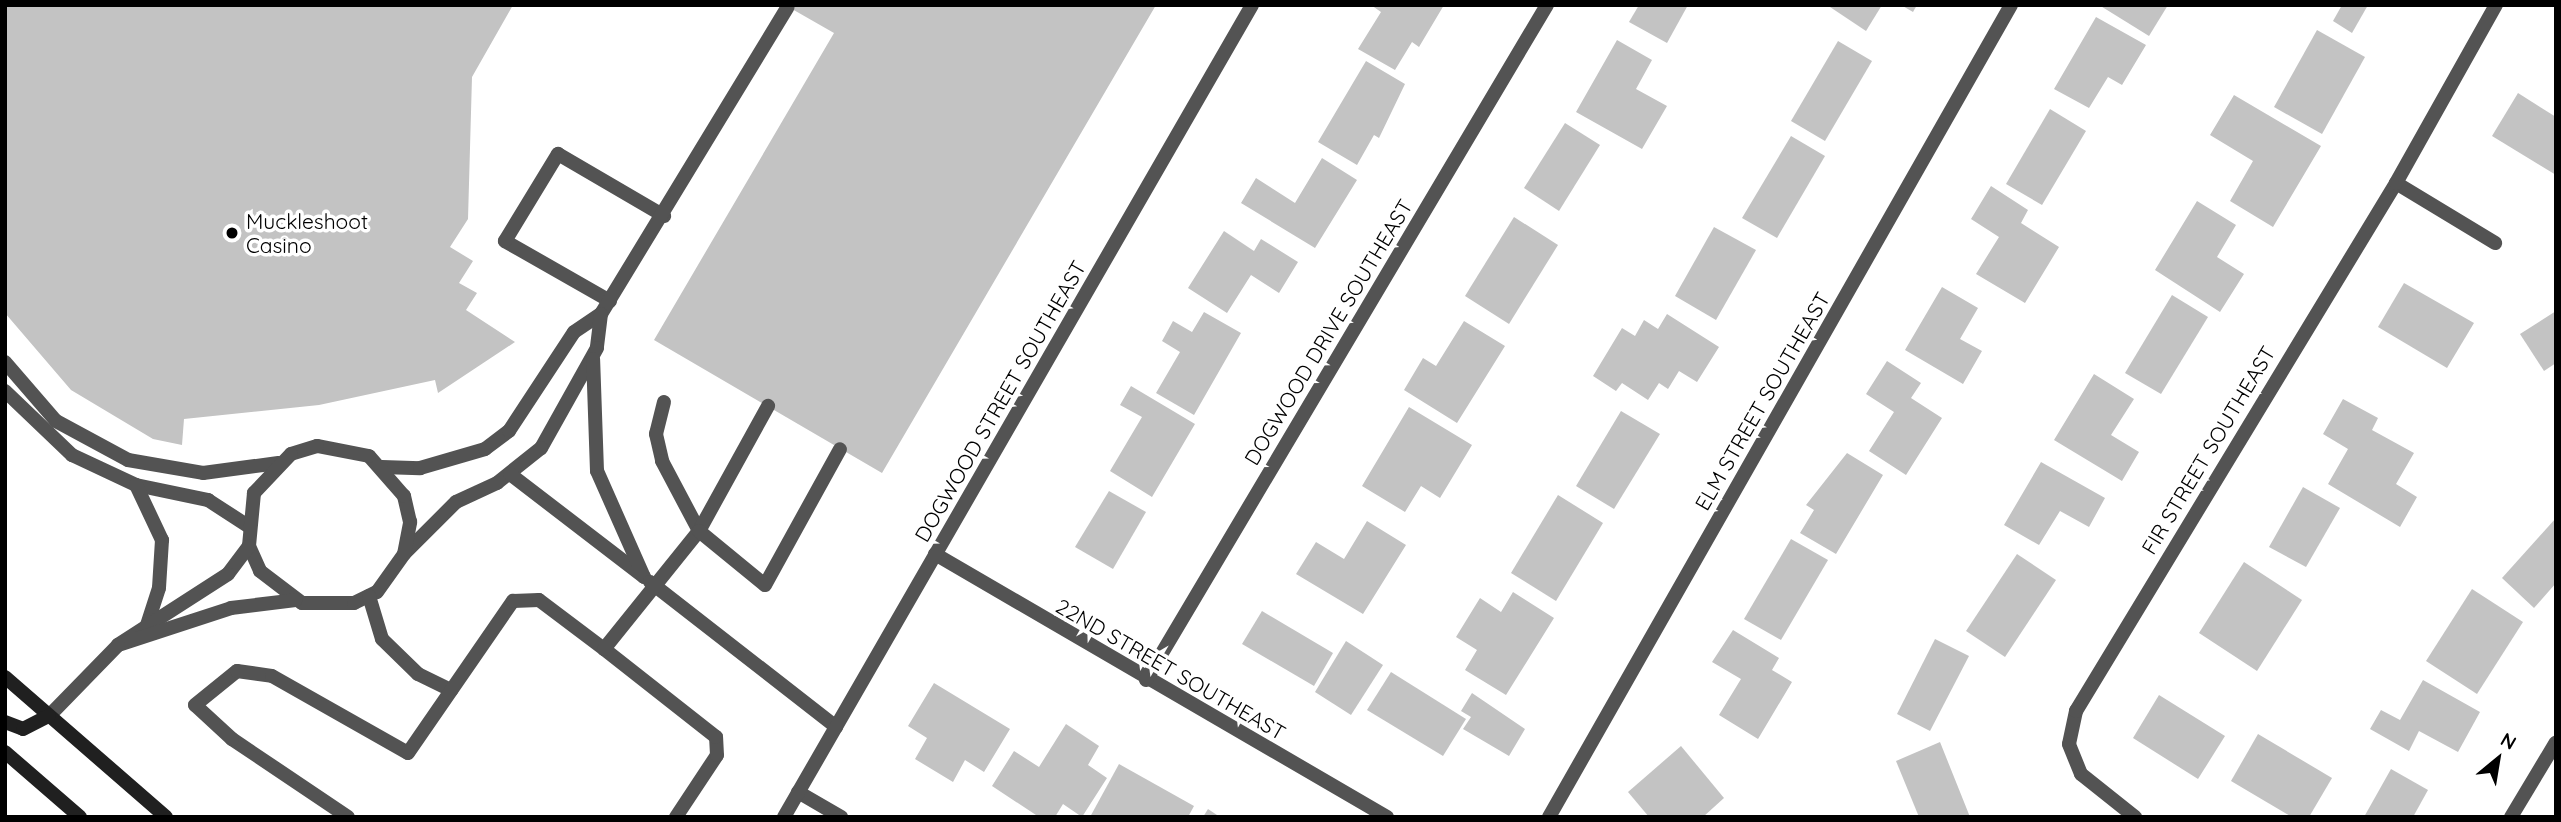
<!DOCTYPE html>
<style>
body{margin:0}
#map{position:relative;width:2561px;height:822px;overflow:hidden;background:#fff;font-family:Quicksand,sans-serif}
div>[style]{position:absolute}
.building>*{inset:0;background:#c3c3c3}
.service>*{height:14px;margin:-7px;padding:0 7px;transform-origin:7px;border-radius:7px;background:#535353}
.minor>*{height:14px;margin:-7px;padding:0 7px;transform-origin:7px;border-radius:7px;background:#535353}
.secondary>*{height:14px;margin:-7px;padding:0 7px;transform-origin:7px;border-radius:7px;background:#202020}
.dots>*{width:19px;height:19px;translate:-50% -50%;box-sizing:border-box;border:4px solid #fff;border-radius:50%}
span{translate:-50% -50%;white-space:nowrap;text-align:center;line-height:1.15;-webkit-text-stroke:7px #fff;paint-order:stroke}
.poi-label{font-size:21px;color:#000}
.left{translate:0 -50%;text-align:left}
.street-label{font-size:21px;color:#000}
.frame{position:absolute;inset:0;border:7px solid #000;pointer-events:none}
.north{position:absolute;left:2463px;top:724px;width:70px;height:70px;-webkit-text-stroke:5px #fff;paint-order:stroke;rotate:30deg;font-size:19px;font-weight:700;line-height:28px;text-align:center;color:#000}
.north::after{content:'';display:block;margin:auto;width:24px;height:32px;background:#000;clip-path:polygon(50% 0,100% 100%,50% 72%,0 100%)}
</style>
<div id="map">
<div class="building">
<i style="clip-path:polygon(5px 5px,513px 5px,472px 77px,468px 219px,450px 247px,473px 261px,459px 283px,477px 293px,466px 310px,515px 342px,438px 393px,435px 380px,319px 405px,184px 419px,182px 445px,153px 439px,71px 390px,5px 313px)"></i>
<i style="clip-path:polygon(785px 5px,1156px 5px,882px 473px,654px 340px,834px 33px)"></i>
<i style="clip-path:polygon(1371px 5px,1444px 5px,1419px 47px,1412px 42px,1395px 70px,1358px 49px,1381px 12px)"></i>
<i style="clip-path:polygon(1639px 5px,1688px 5px,1667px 43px,1629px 22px)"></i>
<i style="clip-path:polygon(1827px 5px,1882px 5px,1866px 31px)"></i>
<i style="clip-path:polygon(1901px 5px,1917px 5px,1913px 12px)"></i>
<i style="clip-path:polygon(2099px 5px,2168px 5px,2149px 36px)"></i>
<i style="clip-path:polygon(2342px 5px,2368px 5px,2352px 33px,2333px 21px)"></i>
<i style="clip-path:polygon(2096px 17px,2146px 45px,2122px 85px,2108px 77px,2089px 108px,2054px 89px)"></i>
<i style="clip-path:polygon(2317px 30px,2365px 57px,2322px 134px,2274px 107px)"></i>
<i style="clip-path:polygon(1617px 40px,1652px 60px,1636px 89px,1667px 106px,1642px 149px,1576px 112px)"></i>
<i style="clip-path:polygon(1838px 41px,1872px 61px,1825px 141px,1791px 121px)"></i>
<i style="clip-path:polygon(1366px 61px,1405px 84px,1379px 138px,1374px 135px,1357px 165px,1318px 142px)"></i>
<i style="clip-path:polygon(2518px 93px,2556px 117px,2556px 175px,2492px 136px)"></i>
<i style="clip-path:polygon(2234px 95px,2321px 146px,2273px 227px,2230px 201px,2253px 161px,2210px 135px)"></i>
<i style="clip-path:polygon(2050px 109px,2086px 131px,2042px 205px,2006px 184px)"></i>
<i style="clip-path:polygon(1565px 123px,1600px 145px,1559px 211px,1524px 188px)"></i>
<i style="clip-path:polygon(1791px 136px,1825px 156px,1777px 238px,1742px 218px)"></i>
<i style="clip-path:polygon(1322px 158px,1357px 180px,1315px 248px,1241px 203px,1256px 178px,1295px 203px)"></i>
<i style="clip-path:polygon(1991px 186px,2028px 210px,2021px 223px,2059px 247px,2025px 303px,1976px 274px,1999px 237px,1971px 219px)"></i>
<i style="clip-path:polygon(2197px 201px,2236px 225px,2217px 257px,2244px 274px,2220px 312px,2155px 270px)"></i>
<i style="clip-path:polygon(1514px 217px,1558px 245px,1509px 324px,1465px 296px)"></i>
<i style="clip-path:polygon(1714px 227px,1756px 250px,1716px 320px,1675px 296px)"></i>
<i style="clip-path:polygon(1224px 231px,1254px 251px,1261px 239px,1298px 262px,1279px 293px,1251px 275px,1227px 313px,1188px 288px)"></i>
<i style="clip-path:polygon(2404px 283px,2474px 323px,2447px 368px,2378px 327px)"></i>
<i style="clip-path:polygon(1942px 287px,1978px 308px,1960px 339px,1982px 351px,1963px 384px,1905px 350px)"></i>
<i style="clip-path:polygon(2172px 295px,2208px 317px,2161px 394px,2125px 373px)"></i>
<i style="clip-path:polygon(2556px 311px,2556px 363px,2544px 371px,2520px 334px)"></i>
<i style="clip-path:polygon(1204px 312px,1241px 333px,1194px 415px,1156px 393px,1180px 352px,1162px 341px,1173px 321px,1192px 332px)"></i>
<i style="clip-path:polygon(1667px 314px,1719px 347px,1697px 382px,1679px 371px,1668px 389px,1659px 383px,1648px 400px,1622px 383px,1616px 391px,1593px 376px,1622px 328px,1635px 336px,1644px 320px,1658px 329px)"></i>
<i style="clip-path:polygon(1464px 321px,1505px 346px,1457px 423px,1404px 390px,1423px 358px,1436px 366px)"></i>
<i style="clip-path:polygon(1887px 361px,1921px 383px,1911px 398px,1942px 418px,1906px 475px,1869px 451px,1894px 412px,1866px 394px)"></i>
<i style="clip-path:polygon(2094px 374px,2134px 399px,2111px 435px,2139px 452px,2122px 481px,2054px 440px)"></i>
<i style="clip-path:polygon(1131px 386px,1195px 424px,1152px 497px,1110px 471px,1142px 417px,1120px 405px)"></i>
<i style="clip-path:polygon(2343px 399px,2378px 418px,2372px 430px,2414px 453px,2396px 484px,2417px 497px,2400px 527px,2328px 484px,2348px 449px,2323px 434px)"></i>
<i style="clip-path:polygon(1409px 407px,1472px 445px,1440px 498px,1421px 486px,1405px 512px,1362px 486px)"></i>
<i style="clip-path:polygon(1621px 411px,1660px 434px,1614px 509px,1576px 486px)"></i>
<i style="clip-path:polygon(1847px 453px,1883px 475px,1836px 554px,1800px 533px,1814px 510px,1806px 505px)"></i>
<i style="clip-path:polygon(2041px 462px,2105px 498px,2089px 527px,2060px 511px,2039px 545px,2004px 525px)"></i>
<i style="clip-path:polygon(2303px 487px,2340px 508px,2306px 567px,2269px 547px)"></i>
<i style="clip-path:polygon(1109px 491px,1146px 512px,1113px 569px,1075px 547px)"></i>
<i style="clip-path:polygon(1558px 495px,1603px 523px,1556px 601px,1511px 573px)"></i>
<i style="clip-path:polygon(2556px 518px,2556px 583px,2534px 608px,2502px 578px)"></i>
<i style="clip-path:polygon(1367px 521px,1406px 545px,1363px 614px,1296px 574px,1316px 542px,1344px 559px)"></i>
<i style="clip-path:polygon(1791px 539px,1828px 560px,1781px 640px,1744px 619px)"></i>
<i style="clip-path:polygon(2017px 554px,2056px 580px,2005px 657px,1966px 631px)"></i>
<i style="clip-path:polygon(2244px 562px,2302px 600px,2257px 671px,2199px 633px)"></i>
<i style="clip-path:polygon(2472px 589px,2523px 622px,2477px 694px,2426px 661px)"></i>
<i style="clip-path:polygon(1513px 592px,1554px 618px,1506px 695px,1465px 670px,1477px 650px,1456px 637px,1480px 598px,1501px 612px)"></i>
<i style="clip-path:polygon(1262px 611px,1333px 653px,1314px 686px,1242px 644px)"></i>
<i style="clip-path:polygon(1733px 630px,1779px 658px,1772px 670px,1792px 682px,1758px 739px,1719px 715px,1741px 679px,1712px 662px)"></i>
<i style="clip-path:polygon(1935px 639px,1969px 656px,1930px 731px,1897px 714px)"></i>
<i style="clip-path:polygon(1346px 641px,1383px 665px,1351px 715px,1315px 692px)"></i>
<i style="clip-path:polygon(1391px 672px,1466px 719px,1443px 756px,1367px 710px)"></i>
<i style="clip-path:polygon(2423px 680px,2480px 712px,2458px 752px,2419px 731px,2409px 751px,2370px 729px,2381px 710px,2400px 720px)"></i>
<i style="clip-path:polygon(934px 683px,1010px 729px,984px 772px,965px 760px,953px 782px,915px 759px,927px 738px,908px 726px)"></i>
<i style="clip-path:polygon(1472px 693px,1525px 729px,1509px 756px,1463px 729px,1471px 717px,1461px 711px)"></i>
<i style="clip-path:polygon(2159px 695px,2225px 736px,2198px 779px,2133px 738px)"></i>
<i style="clip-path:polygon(1066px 724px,1099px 746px,1088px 765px,1107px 778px,1082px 817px,1063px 804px,1055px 817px,1039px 817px,992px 786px,1014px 751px,1039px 767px)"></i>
<i style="clip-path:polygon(2258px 734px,2332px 778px,2309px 817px,2292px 817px,2231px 781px)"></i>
<i style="clip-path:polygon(1940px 742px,1970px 817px,1919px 817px,1896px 761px)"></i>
<i style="clip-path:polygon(1681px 746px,1724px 798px,1703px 817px,1649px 817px,1628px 792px)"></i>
<i style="clip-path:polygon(1119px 764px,1194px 806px,1188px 817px,1090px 817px)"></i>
<i style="clip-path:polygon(2391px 769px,2428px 790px,2413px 817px,2364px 817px)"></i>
<i style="clip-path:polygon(1208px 809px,1220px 817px,1203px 817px)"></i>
</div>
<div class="service">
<i style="left:610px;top:301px;width:121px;rotate:-150.3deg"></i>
<i style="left:505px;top:241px;width:102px;rotate:-58.7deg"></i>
<i style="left:558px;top:154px;width:123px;rotate:30.3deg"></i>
<i style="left:601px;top:314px;width:359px;rotate:-58.7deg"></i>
<i style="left:5px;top:362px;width:78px;rotate:49.2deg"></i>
<i style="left:56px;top:421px;width:82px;rotate:28.4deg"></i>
<i style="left:128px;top:460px;width:76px;rotate:9.8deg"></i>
<i style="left:203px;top:473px;width:76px;rotate:-7.6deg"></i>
<i style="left:5px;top:391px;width:93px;rotate:43.7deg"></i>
<i style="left:72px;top:455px;width:71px;rotate:25.1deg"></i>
<i style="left:136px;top:485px;width:74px;rotate:11.8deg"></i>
<i style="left:208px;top:500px;width:48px;rotate:33deg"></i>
<i style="left:664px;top:402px;width:33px;rotate:104deg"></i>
<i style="left:656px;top:434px;width:28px;rotate:77deg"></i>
<i style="left:662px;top:461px;width:79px;rotate:62.1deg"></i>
<i style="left:699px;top:531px;width:143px;rotate:-61.1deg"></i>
<i style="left:382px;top:467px;width:38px;rotate:2deg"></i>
<i style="left:420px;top:468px;width:68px;rotate:-16.3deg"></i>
<i style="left:485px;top:449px;width:30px;rotate:-37deg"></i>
<i style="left:509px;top:431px;width:118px;rotate:-56.7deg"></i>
<i style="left:574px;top:332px;width:32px;rotate:-34deg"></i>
<i style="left:601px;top:314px;width:34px;rotate:97deg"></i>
<i style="left:597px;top:348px;width:115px;rotate:119.2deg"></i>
<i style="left:541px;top:448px;width:56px;rotate:141.5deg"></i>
<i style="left:497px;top:483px;width:45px;rotate:155.1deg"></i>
<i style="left:456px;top:502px;width:72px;rotate:135deg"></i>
<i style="left:510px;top:474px;width:169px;rotate:37.5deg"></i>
<i style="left:644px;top:577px;width:116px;rotate:-113.9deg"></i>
<i style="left:597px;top:471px;width:112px;rotate:-92deg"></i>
<i style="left:136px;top:485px;width:61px;rotate:64.7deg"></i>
<i style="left:162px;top:540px;width:48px;rotate:93.6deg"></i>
<i style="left:159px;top:588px;width:40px;rotate:108deg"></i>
<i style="left:249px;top:546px;width:27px;rotate:66deg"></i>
<i style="left:260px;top:571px;width:53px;rotate:37.3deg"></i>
<i style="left:302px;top:603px;width:52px"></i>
<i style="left:354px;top:603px;width:25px;rotate:-26deg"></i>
<i style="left:377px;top:592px;width:47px;rotate:-54.6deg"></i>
<i style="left:404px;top:554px;width:33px;rotate:-79deg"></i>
<i style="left:410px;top:522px;width:27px;rotate:-103deg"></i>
<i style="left:404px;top:496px;width:53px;rotate:-131.2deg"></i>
<i style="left:369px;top:456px;width:53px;rotate:-169.1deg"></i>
<i style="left:317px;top:446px;width:27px;rotate:163deg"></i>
<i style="left:291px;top:454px;width:54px;rotate:133.5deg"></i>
<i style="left:254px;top:493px;width:53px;rotate:95.4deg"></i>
<i style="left:249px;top:546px;width:35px;rotate:127deg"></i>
<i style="left:228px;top:574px;width:131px;rotate:147.2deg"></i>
<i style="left:118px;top:645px;width:119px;rotate:-18.1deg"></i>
<i style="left:231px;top:608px;width:65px;rotate:-7deg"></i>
<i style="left:650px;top:582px;width:236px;rotate:37.9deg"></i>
<i style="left:369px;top:596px;width:45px;rotate:73.2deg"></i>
<i style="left:382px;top:639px;width:50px;rotate:44.2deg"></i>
<i style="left:418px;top:674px;width:37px;rotate:26deg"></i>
<i style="left:49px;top:716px;width:99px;rotate:-45.8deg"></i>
<i style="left:798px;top:792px;width:50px;rotate:30.2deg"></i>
<i style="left:348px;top:817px;width:140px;rotate:-146.1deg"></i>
<i style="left:232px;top:739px;width:50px;rotate:-137.4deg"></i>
<i style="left:195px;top:705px;width:54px;rotate:-39deg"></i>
<i style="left:237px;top:671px;width:35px;rotate:8deg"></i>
<i style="left:272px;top:676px;width:156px;rotate:29.5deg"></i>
<i style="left:408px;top:753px;width:185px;rotate:-55.4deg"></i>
<i style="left:513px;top:601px;width:26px;rotate:-2deg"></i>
<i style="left:539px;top:600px;width:81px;rotate:37deg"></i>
<i style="left:676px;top:817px;width:74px;rotate:-56.5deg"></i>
<i style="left:717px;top:755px;width:18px;rotate:-93deg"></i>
<i style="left:716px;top:737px;width:142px;rotate:-141.8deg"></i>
<i style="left:604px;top:649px;width:151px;rotate:-51.2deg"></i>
<i style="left:699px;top:531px;width:85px;rotate:39.3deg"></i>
<i style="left:765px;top:585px;width:155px;rotate:-61.1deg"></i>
</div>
<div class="minor">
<i style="left:2396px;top:183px;width:116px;rotate:31.2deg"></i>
<i style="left:935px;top:554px;width:523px;rotate:30.19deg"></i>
<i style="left:1146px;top:680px;width:785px;rotate:-59.29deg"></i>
<i style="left:784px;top:817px;width:937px;rotate:-60.04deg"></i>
<i style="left:1549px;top:817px;width:934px;rotate:-60.36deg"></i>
<i style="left:2135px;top:817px;width:69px;rotate:-141.5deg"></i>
<i style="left:2081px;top:774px;width:32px;rotate:-112deg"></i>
<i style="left:2069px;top:744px;width:34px;rotate:-78deg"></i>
<i style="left:2076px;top:711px;width:617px;rotate:-58.78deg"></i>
<i style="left:2396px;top:183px;width:204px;rotate:-60.7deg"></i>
<i style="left:2511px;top:817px;width:87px;rotate:-59deg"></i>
</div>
<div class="secondary">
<i style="left:5px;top:677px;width:213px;rotate:41deg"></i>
<i style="left:5px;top:722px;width:19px;rotate:21deg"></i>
<i style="left:23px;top:729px;width:29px;rotate:-27deg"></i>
<i style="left:5px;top:752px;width:99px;rotate:40.9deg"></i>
</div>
<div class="dots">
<i style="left:232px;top:233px;background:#000"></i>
</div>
<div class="poi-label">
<span class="left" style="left:246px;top:233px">Muckleshoot<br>Casino</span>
</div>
<div class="street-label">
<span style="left:1328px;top:332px;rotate:-59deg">DOGWOOD DRIVE SOUTHEAST</span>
<span style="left:1000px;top:401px;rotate:-60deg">DOGWOOD STREET SOUTHEAST</span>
<span style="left:1762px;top:401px;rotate:-60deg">ELM STREET SOUTHEAST</span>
<span style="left:2208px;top:450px;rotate:-59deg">FIR STREET SOUTHEAST</span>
<span style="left:1171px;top:669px;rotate:30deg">22ND STREET SOUTHEAST</span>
</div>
<div class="frame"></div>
<div class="north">N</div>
</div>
